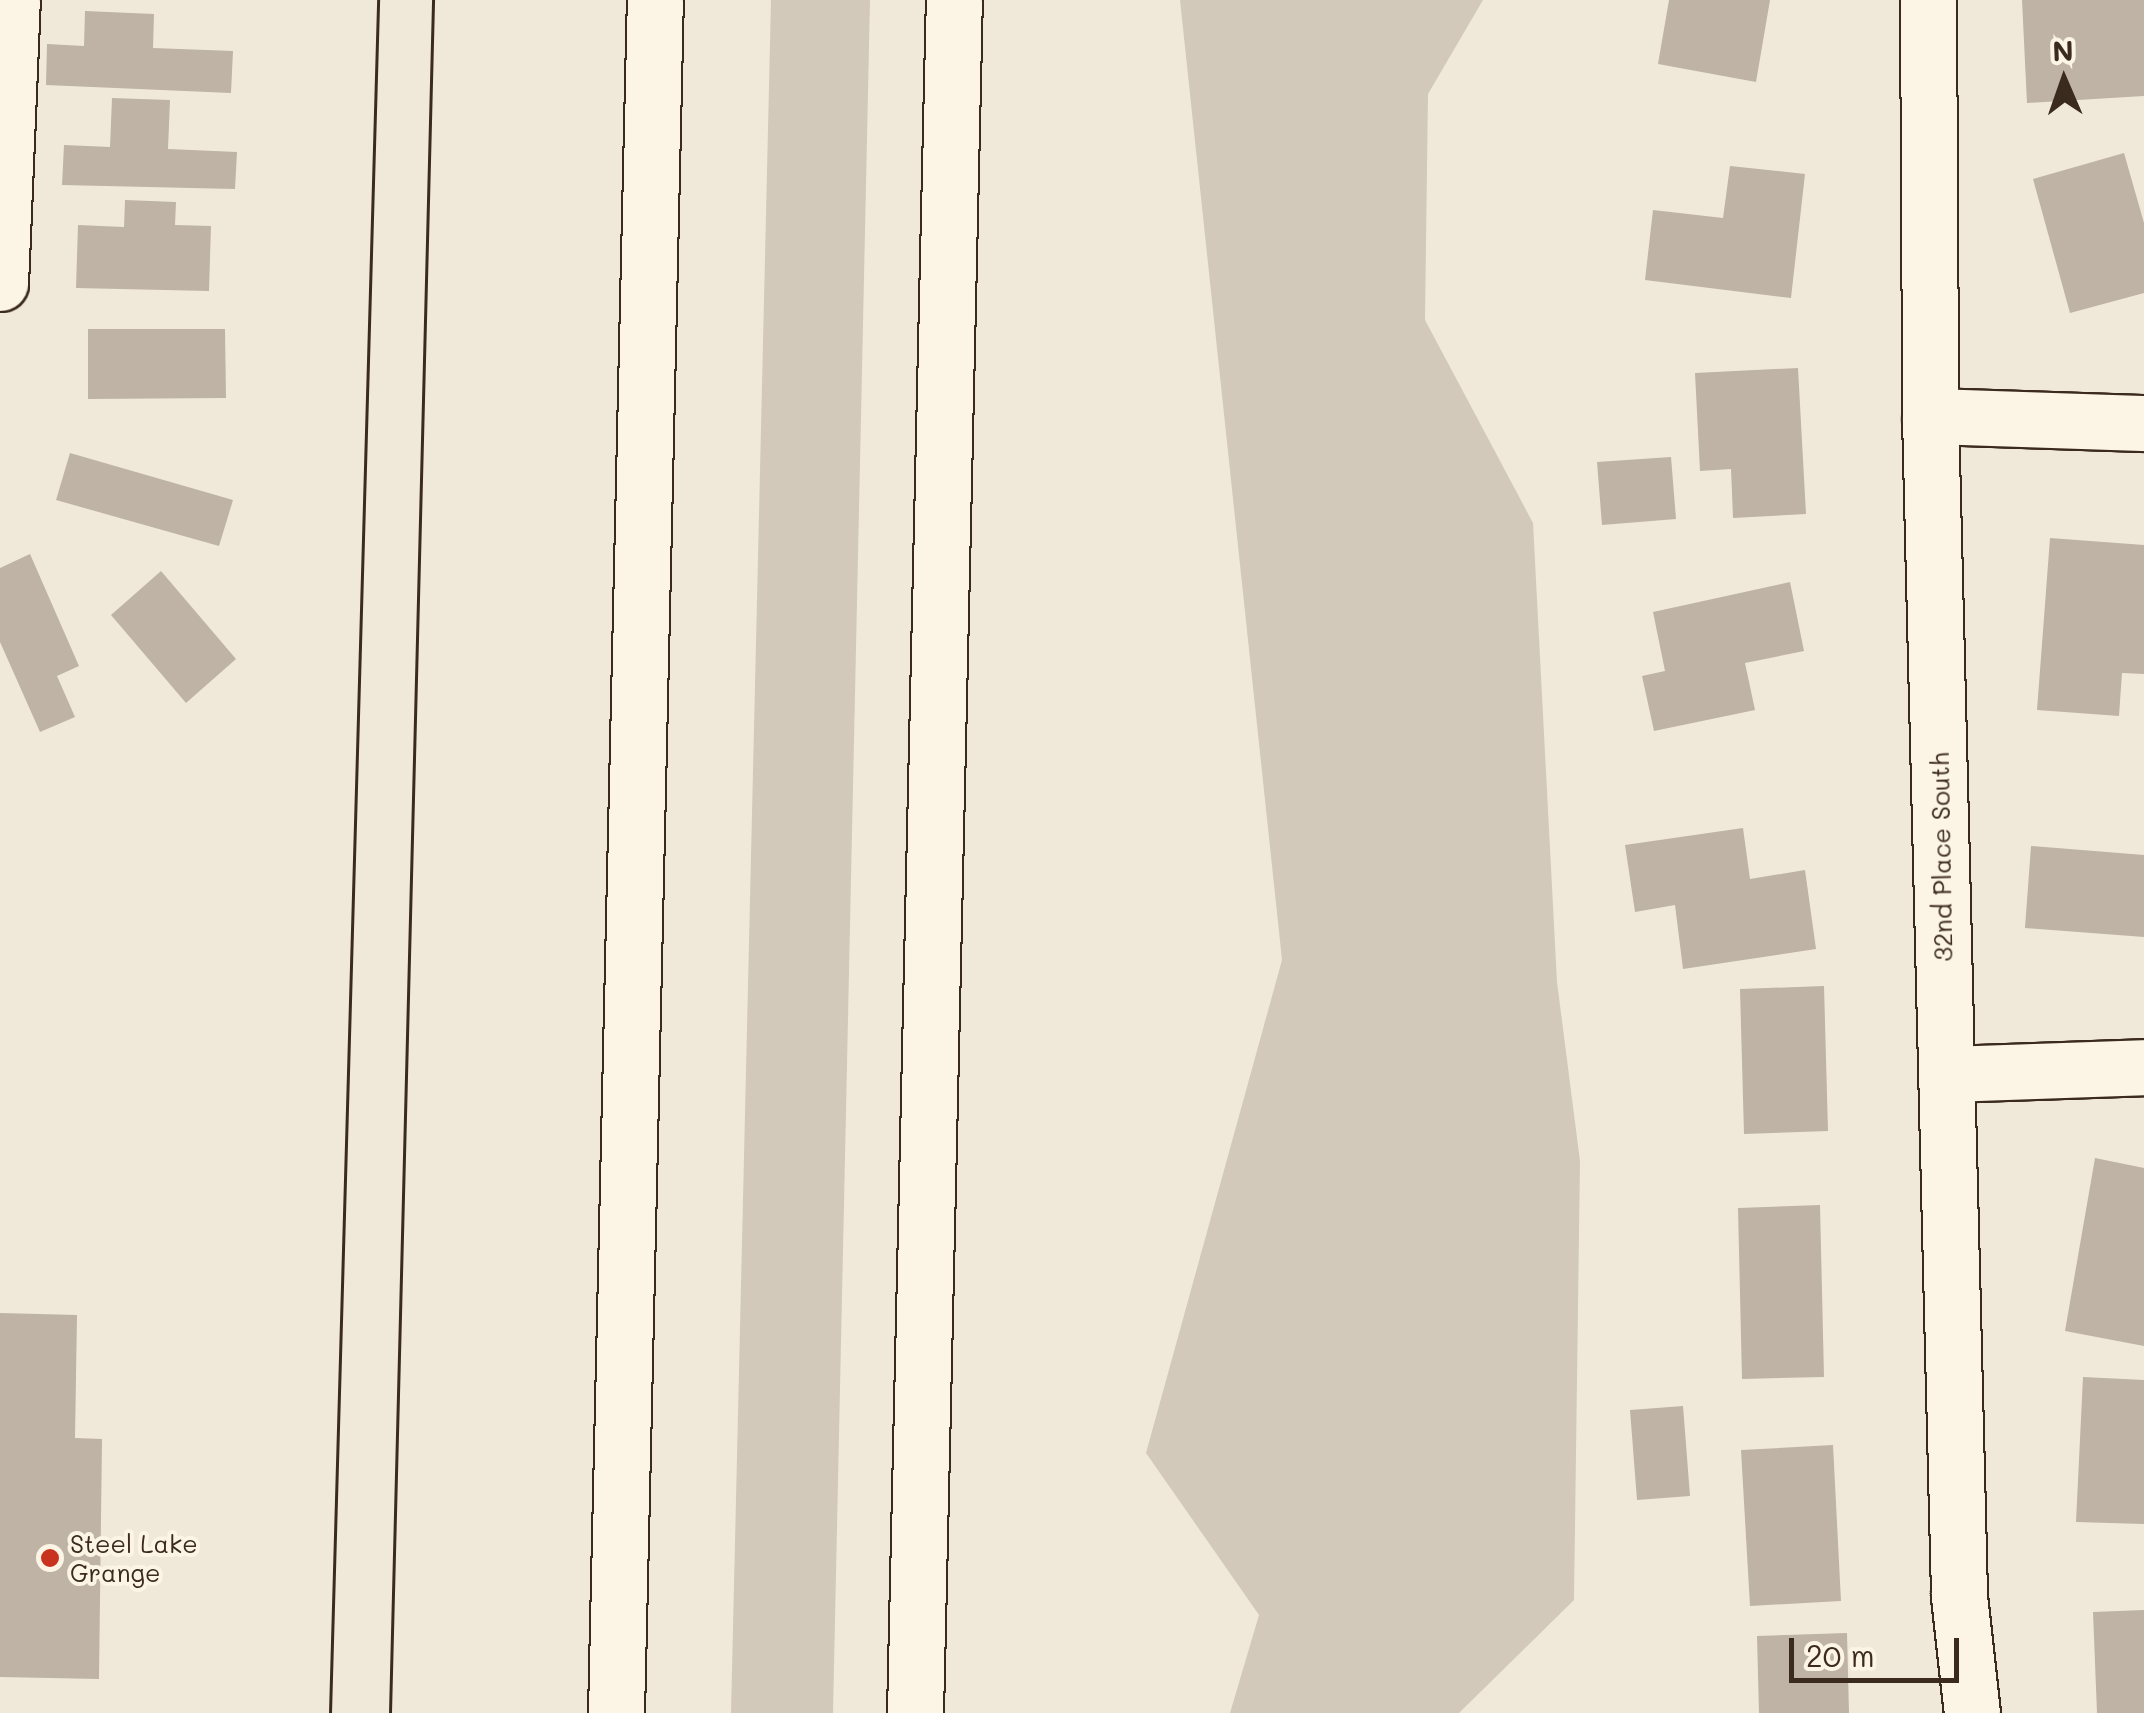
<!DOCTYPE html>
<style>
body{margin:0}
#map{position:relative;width:2144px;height:1713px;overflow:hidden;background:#f0e9d9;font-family:Mali,sans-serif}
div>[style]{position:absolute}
.green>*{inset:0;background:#d2c9ba}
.building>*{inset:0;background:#beb3a4}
.roads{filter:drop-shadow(2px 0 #3b2a1e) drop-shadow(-2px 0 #3b2a1e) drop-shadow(0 2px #3b2a1e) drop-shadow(0 -2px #3b2a1e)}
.street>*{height:55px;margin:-27.5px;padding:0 27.5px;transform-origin:27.5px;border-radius:27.5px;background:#fcf5e5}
.highway>*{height:55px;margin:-27.5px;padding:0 27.5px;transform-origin:27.5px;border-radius:27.5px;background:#fcf5e5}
.tram>*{height:2.5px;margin:-1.25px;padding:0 1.25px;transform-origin:1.25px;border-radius:1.25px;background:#3b2a1e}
.dots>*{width:28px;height:28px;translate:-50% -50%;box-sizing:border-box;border:5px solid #fcf5e5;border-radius:50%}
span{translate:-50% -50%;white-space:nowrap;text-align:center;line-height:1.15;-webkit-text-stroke:8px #fcf5e5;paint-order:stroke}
.street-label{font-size:25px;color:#3b2a1e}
.poi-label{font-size:25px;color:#3b2a1e}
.left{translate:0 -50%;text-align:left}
.north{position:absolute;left:2014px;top:30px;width:100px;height:100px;-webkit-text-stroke:8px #fcf5e5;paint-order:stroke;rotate:358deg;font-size:28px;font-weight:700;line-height:40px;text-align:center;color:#3b2a1e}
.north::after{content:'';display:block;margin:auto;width:35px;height:45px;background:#3b2a1e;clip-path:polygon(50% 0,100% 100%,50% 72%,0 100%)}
.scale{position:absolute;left:1789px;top:1638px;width:170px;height:45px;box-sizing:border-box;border:5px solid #3b2a1e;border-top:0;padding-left:12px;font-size:30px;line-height:35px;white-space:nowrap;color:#3b2a1e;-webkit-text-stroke:8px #fcf5e5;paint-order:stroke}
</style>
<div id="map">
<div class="green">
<i style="clip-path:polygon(771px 0,870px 0,833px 1713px,731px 1713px)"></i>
<i style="clip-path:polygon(1180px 0,1483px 0,1428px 94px,1425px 320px,1533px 523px,1557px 982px,1580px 1161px,1574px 1600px,1459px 1713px,1230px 1713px,1259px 1615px,1146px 1453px,1282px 960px)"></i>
</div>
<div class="building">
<i style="clip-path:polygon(1669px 0,1770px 0,1756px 82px,1658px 64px)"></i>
<i style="clip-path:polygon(2022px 0,2144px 0,2144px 96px,2027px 103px)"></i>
<i style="clip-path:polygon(85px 11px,154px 14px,153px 48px,233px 51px,231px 93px,46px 85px,47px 44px,84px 46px)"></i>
<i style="clip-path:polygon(112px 98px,170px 100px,168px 149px,237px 152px,235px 189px,62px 185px,64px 145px,110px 147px)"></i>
<i style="clip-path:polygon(2124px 153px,2144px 223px,2144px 293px,2070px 313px,2033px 179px)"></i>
<i style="clip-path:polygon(1730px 166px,1805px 174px,1791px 298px,1645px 280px,1653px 210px,1723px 218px)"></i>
<i style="clip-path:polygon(125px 200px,176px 202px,175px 225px,211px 226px,209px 291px,76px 288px,78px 225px,124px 227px)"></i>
<i style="clip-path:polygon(88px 329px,225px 329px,226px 398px,88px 399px)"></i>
<i style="clip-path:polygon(1798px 368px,1806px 514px,1733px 518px,1731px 469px,1700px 471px,1695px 373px)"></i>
<i style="clip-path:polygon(70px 453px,233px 500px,219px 546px,56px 500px)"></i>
<i style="clip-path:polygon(1671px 457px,1676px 519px,1602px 525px,1597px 462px)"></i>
<i style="clip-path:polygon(2050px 538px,2144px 545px,2144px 674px,2122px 673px,2119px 716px,2037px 710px)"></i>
<i style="clip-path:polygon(30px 554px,79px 666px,57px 676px,75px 717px,40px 732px,0 642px,0 568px)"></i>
<i style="clip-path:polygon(161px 571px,236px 659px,186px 703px,111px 615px)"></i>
<i style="clip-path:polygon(1790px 582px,1804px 651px,1745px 663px,1755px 710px,1654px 731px,1642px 676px,1665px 671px,1653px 612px)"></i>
<i style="clip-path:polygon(1743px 828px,1750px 879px,1805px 870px,1816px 949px,1683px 969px,1675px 905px,1635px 912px,1625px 845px)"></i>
<i style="clip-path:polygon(2031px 846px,2144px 855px,2144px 937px,2025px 928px)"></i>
<i style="clip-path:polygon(1824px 986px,1828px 1131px,1744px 1134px,1740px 989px)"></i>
<i style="clip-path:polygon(2095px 1158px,2144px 1168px,2144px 1346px,2065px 1331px)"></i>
<i style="clip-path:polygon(1820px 1205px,1824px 1377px,1742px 1379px,1738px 1208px)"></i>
<i style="clip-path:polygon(0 1313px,77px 1315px,75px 1438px,102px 1439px,99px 1679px,0 1677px)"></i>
<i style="clip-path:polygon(2083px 1377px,2144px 1380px,2144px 1524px,2076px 1522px)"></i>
<i style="clip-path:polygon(1683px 1406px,1690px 1496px,1637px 1500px,1630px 1410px)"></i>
<i style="clip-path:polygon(1833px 1445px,1841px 1601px,1750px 1606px,1741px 1450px)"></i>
<i style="clip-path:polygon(2144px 1610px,2144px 1713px,2097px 1713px,2093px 1612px)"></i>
<i style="clip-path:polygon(1847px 1633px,1849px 1713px,1759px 1713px,1757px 1636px)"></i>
</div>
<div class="roads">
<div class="street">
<i style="left:1928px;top:0;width:416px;rotate:89.7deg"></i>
<i style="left:1930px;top:416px;width:1180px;rotate:88.59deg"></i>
<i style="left:1959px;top:1596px;width:118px;rotate:83.7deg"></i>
<i style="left:0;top:283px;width:283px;rotate:-87.6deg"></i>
<i style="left:1930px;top:416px;width:214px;rotate:1.9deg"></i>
<i style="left:1947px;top:1074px;width:197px;rotate:-2deg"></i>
</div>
<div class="highway">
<i style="left:616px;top:1713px;width:1713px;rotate:-88.7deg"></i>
<i style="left:915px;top:1713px;width:1713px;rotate:-88.7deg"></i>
</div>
</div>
<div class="tram">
<i style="left:330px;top:1713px;width:1714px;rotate:-88.39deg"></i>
<i style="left:390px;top:1713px;width:1714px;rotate:-88.56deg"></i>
</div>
<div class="dots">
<i style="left:50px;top:1558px;background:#c8321e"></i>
</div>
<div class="street-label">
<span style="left:1941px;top:857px;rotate:-91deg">32nd Place South</span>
</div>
<div class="poi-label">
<span class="left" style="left:70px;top:1558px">Steel Lake<br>Grange</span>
</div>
<div class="north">N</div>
<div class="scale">20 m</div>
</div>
